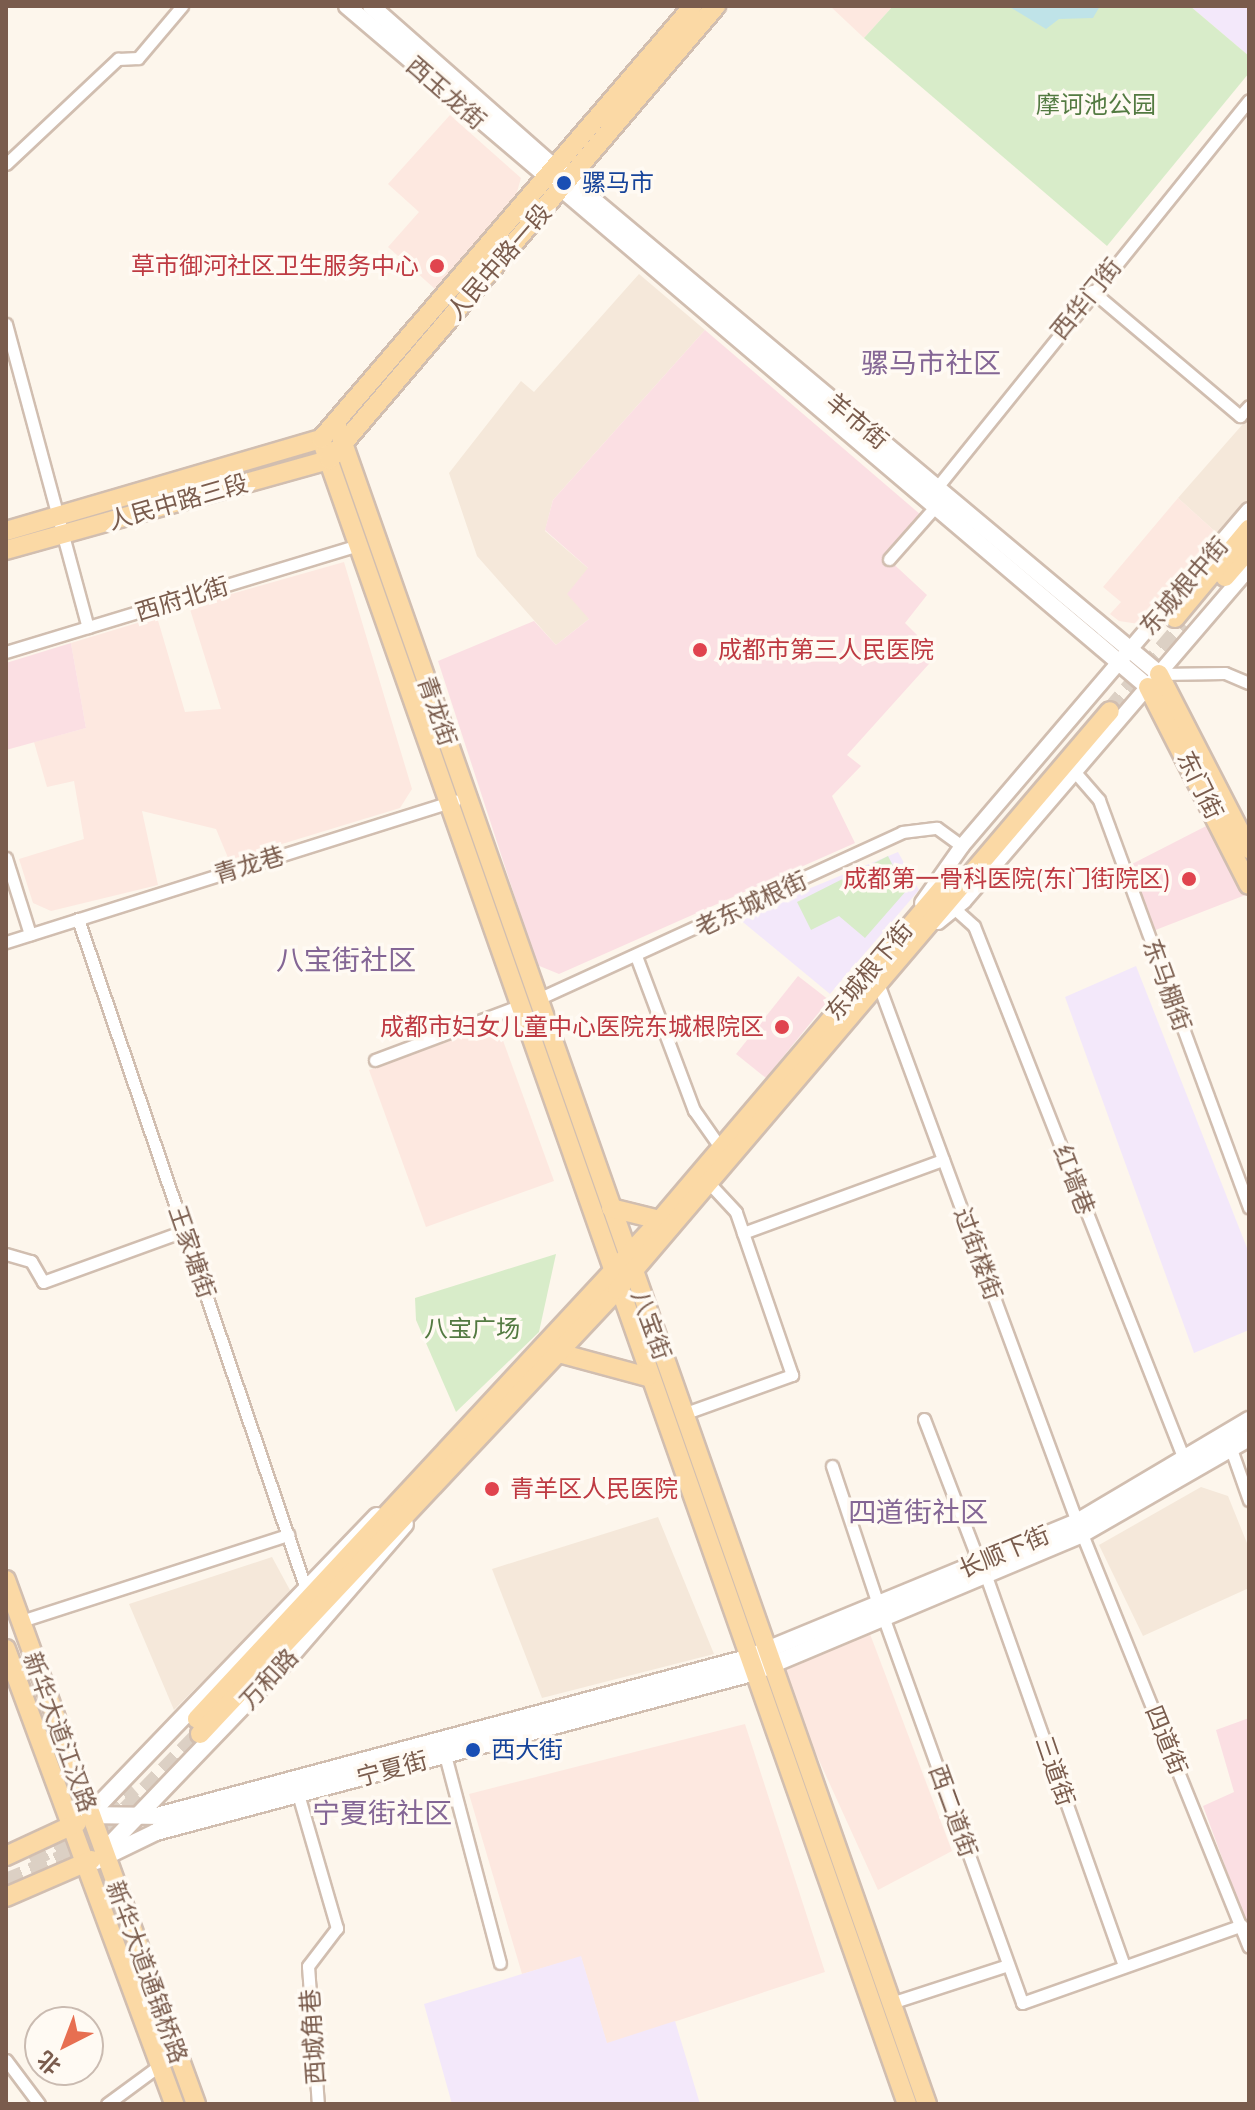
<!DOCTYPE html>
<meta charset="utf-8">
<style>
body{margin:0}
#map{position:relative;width:1255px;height:2110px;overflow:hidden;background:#fdf6ec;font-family:Montserrat,"Noto Sans SC",sans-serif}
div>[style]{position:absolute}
.residential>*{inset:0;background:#f5e8da}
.commercial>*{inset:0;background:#fde8e0}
.education>*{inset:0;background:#f3e8fa}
.medical>*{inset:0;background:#fbdfe3}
.green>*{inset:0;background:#d8ecc9}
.water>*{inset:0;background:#bfe3e8}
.primary-tunnel>*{height:18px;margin-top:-9px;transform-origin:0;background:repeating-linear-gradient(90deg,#dcd0c4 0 18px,transparent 0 27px)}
.roads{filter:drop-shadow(2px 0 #d1beb0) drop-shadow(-2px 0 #d1beb0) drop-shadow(0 2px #d1beb0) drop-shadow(0 -2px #d1beb0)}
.minor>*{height:11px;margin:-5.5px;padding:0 5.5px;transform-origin:5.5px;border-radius:5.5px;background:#fff}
.tertiary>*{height:14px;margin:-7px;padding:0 7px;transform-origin:7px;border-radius:7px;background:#fff}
.secondary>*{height:16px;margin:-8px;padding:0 8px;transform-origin:8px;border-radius:8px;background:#fff}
.primary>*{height:18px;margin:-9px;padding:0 9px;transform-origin:9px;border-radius:9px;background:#fbd9a5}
.dots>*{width:22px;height:22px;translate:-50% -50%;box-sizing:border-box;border:4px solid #fffaf3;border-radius:50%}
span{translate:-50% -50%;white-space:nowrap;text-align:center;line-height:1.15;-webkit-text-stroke:7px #fffaf3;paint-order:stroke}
.street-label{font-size:24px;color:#7a5c4d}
.park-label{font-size:24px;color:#537a41}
.transit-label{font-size:24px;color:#164399}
.left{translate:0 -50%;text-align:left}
.health-label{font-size:24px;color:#be3a42}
.right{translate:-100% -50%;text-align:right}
.quarter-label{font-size:28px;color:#846695}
.frame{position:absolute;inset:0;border:8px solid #7a5c4d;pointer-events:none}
.north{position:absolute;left:24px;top:2006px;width:80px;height:80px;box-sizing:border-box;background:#fffaf3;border:2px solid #cabbb1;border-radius:50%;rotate:222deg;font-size:22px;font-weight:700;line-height:32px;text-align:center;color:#7a5c4d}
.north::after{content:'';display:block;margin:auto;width:28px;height:36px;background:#e76f51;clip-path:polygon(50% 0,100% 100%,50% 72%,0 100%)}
</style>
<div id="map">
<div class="residential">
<i style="clip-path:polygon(639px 274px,705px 330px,553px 500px,545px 531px,589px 569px,589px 619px,556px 645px,477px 556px,449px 473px,521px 381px,534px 392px)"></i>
<i style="clip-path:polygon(1249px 417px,1249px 502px,1220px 536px,1178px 498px)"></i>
<i style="clip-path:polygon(1201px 1487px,1228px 1496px,1249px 1548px,1249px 1588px,1143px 1636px,1099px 1545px)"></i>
<i style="clip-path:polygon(658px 1517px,714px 1654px,542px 1698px,492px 1569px)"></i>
<i style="clip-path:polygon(272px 1557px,291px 1592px,174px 1710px,129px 1604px)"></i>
</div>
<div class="commercial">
<i style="clip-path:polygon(830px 6px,893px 6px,864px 38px)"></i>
<i style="clip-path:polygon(450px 115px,521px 178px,515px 199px,435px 289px,388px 247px,419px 212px,388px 184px)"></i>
<i style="clip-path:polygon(1178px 498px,1220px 536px,1139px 624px,1119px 621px,1110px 614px,1121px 602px,1103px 587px)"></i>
<i style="clip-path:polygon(344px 562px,412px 789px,400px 808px,229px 860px,216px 829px,142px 811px,158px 885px,51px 911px,33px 903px,19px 859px,84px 839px,74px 781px,47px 787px,34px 742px,86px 728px,71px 643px,157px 617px,185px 712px,221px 709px,189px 606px)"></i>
<i style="clip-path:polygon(497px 1024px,554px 1181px,426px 1227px,369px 1070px)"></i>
<i style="clip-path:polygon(870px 1634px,952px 1851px,878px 1890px,778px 1670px)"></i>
<i style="clip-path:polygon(745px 1724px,825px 1972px,607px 2044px,581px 1957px,522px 1974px,469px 1794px)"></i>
</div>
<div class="education">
<i style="clip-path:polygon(1190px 6px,1249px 6px,1249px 56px)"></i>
<i style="clip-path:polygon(898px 852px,919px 890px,830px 994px,738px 918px)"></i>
<i style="clip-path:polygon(1136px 966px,1249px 1253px,1249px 1330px,1194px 1353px,1065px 997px)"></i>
<i style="clip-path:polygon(581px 1956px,607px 2043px,675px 2021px,700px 2104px,452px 2104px,424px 2004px)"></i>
</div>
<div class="medical">
<i style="clip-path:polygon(705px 330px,921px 515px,886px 557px,927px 595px,905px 623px,937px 655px,847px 755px,861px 766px,832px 796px,855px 843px,559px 974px,537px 965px,438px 661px,534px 621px,556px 645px,589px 619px,567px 594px,588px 568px,545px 530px,553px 500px)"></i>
<i style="clip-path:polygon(71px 643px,86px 728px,6px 750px,6px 663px)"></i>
<i style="clip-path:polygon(1214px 822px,1248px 894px,1153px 931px,1132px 864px)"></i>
<i style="clip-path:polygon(798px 976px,829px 1000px,766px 1078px,736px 1054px)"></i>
<i style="clip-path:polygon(1249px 1718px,1249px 1931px,1203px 1806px,1234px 1792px,1216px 1730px)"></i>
</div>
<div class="green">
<i style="clip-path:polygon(893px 6px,1190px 6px,1249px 56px,1249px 73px,1107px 246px,864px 38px)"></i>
<i style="clip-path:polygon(888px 856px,906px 891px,865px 938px,839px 916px,811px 930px,797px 902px)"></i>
<i style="clip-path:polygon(556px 1254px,539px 1332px,456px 1412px,416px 1320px,415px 1298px)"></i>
</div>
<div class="water">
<i style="clip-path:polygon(1008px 6px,1100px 6px,1093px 18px,1059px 19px,1046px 29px)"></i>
</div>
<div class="primary-tunnel">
<i style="left:1110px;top:711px;width:114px;rotate:-49.6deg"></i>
<i style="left:30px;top:1860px;width:60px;rotate:-28.7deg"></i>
<i style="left:83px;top:1831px;width:66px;rotate:-40.7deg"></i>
<i style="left:6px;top:1882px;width:61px;rotate:-22.3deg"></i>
<i style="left:62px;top:1859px;width:55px;rotate:-33.1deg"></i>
<i style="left:108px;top:1829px;width:132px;rotate:-45.9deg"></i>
</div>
<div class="roads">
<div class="minor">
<i style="left:6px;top:164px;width:154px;rotate:-43.2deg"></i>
<i style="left:118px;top:59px;width:20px;rotate:-3deg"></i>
<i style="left:138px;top:58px;width:68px;rotate:-49.8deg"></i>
<i style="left:1092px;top:291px;width:194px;rotate:40.2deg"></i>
<i style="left:1240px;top:416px;width:13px;rotate:-48deg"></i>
<i style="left:6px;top:324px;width:314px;rotate:74.9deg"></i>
<i style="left:934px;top:491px;width:502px;rotate:-51.14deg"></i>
<i style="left:889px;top:559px;width:69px;rotate:-48.5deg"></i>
<i style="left:6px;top:652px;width:368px;rotate:-16.9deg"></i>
<i style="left:1159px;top:674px;width:66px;rotate:-0.9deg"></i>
<i style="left:1225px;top:673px;width:26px;rotate:23deg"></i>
<i style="left:1074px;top:771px;width:38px;rotate:49deg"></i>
<i style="left:1099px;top:800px;width:434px;rotate:69.8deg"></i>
<i style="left:6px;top:858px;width:80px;rotate:72.5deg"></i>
<i style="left:955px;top:909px;width:25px;rotate:42deg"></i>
<i style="left:974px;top:926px;width:573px;rotate:68.5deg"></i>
<i style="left:78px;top:919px;width:705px;rotate:71.21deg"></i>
<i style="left:6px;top:942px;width:471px;rotate:-17.5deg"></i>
<i style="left:636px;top:956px;width:165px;rotate:69.4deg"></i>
<i style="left:694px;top:1110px;width:45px;rotate:54.9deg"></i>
<i style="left:879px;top:986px;width:571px;rotate:69.73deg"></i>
<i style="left:538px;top:999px;width:400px;rotate:-24.6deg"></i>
<i style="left:902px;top:832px;width:35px;rotate:-7deg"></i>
<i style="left:937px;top:828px;width:31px;rotate:36deg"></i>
<i style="left:375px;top:1060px;width:154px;rotate:-20.6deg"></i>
<i style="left:743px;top:1233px;width:213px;rotate:-20.1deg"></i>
<i style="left:6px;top:1254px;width:26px;rotate:16deg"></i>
<i style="left:31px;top:1261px;width:24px;rotate:60deg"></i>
<i style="left:43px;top:1282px;width:150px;rotate:-19.9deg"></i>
<i style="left:683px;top:1414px;width:116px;rotate:-19.7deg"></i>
<i style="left:792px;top:1375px;width:172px;rotate:-109deg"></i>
<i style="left:736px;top:1212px;width:40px;rotate:-133deg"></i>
<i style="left:924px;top:1419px;width:153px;rotate:69deg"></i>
<i style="left:1231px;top:1449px;width:54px;rotate:70.6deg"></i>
<i style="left:832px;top:1466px;width:145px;rotate:71.6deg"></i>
<i style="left:1082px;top:1534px;width:445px;rotate:68deg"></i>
<i style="left:986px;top:1576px;width:414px;rotate:70.5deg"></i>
<i style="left:884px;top:1619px;width:408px;rotate:70.2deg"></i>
<i style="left:1022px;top:2003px;width:233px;rotate:-19.5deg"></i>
<i style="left:21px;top:1621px;width:281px;rotate:-17.9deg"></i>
<i style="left:445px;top:1755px;width:215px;rotate:75.2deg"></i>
<i style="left:298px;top:1794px;width:140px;rotate:73.8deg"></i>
<i style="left:337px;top:1928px;width:48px;rotate:127.3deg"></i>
<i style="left:308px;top:1966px;width:138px;rotate:85.9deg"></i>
<i style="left:891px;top:2003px;width:123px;rotate:-18deg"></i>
<i style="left:6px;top:2060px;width:55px;rotate:53.1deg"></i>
<i style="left:107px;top:2104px;width:66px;rotate:-36.3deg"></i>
</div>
<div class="tertiary">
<i style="left:922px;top:903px;width:70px;rotate:-54.9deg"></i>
<i style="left:962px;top:846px;width:442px;rotate:-49.5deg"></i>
<i style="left:938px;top:922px;width:33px;rotate:-39deg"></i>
<i style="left:964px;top:901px;width:438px;rotate:-49.4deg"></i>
</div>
<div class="secondary">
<i style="left:347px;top:6px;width:1051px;rotate:40.37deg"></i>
<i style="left:371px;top:6px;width:245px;rotate:41.4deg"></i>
<i style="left:555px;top:168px;width:788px;rotate:39.95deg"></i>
<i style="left:89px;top:1815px;width:68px;rotate:0.8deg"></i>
<i style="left:157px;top:1816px;width:611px;rotate:-14.99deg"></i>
<i style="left:747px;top:1658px;width:357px;rotate:-22.4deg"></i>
<i style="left:1077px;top:1522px;width:200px;rotate:-30.7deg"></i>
<i style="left:89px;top:1815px;width:415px;rotate:-46.1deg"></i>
<i style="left:103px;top:1852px;width:269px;rotate:-46.2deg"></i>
<i style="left:289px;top:1658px;width:177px;rotate:-49.1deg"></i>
<i style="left:96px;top:1861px;width:67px;rotate:-25.8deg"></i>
<i style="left:156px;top:1832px;width:617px;rotate:-14.94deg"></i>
<i style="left:752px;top:1673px;width:358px;rotate:-22.8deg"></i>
<i style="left:1082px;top:1534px;width:193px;rotate:-29.9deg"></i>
</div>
<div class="primary">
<i style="left:336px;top:423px;width:1782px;rotate:70.63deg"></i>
<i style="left:321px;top:439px;width:1765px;rotate:70.61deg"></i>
<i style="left:6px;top:531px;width:328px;rotate:-16.3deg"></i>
<i style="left:321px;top:439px;width:571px;rotate:-49.33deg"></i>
<i style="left:6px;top:550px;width:335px;rotate:-15.6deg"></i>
<i style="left:329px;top:460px;width:597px;rotate:-49.55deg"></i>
<i style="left:1225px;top:577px;width:37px;rotate:-49deg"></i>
<i style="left:1175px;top:618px;width:116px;rotate:-50.3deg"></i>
<i style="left:1159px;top:674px;width:197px;rotate:62.8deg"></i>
<i style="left:1148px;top:687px;width:222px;rotate:63deg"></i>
<i style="left:611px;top:1208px;width:49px;rotate:14deg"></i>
<i style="left:559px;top:1353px;width:92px;rotate:15.1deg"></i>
<i style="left:6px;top:1580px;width:557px;rotate:70.07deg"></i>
<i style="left:6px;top:1649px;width:485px;rotate:69.7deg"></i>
<i style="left:197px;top:1719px;width:672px;rotate:-47.11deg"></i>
<i style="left:654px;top:1227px;width:462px;rotate:-49.6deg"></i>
<i style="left:200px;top:1734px;width:609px;rotate:-46.8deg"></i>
<i style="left:617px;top:1290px;width:760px;rotate:-49.59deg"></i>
<i style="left:6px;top:1856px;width:78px;rotate:-24.9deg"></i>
<i style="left:6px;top:1897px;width:93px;rotate:-23.5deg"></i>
</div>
</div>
<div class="dots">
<i style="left:564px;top:183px;background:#1a4fb4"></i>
<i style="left:437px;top:266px;background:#e0444e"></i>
<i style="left:700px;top:650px;background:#e0444e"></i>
<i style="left:1189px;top:879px;background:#e0444e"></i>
<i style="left:782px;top:1027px;background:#e0444e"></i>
<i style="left:492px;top:1489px;background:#e0444e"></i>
<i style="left:473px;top:1750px;background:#1a4fb4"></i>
</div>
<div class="street-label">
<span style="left:446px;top:93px;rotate:41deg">西玉龙街</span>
<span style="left:499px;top:262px;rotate:-49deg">人民中路一段</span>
<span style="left:1086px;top:299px;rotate:-51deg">西华门街</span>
<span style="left:857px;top:421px;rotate:40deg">羊市街</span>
<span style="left:178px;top:502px;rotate:-16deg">人民中路三段</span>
<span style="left:1184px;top:586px;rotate:-49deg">东城根中街</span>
<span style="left:182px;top:599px;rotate:-17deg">西府北街</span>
<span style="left:437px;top:711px;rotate:71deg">青龙街</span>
<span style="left:1200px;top:785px;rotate:64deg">东门街</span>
<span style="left:249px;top:865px;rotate:-17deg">青龙巷</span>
<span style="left:751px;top:904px;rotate:-25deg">老东城根街</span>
<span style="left:869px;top:971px;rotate:-50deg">东城根下街</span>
<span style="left:1167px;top:985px;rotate:70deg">东马棚街</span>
<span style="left:1074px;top:1180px;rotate:69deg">红墙巷</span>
<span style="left:192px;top:1252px;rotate:71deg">王家塘街</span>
<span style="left:978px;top:1254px;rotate:70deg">过街楼街</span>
<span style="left:651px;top:1325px;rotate:70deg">八宝街</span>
<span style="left:1004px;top:1552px;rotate:-23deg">长顺下街</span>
<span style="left:269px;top:1679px;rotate:-47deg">万和路</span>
<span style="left:60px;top:1732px;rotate:70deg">新华大道江汉路</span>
<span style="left:1166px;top:1740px;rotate:68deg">四道街</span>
<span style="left:392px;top:1769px;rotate:-15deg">宁夏街</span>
<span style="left:1055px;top:1771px;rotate:71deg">三道街</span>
<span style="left:953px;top:1811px;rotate:70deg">西二道街</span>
<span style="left:147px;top:1972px;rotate:70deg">新华大道通锦桥路</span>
<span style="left:313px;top:2037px;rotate:-94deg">西城角巷</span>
</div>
<div class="park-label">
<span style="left:1096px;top:105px">摩诃池公园</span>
<span style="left:472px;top:1329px">八宝广场</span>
</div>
<div class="transit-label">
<span class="left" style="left:582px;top:183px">骡马市</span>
<span class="left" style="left:491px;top:1750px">西大街</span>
</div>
<div class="health-label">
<span class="right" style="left:419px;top:266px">草市御河社区卫生服务中心</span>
<span class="left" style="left:718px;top:650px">成都市第三人民医院</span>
<span class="right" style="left:1171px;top:879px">成都第一骨科医院(东门街院区)</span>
<span class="right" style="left:764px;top:1027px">成都市妇女儿童中心医院东城根院区</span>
<span class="left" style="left:510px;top:1489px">青羊区人民医院</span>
</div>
<div class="quarter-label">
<span style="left:931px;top:363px">骡马市社区</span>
<span style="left:346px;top:960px">八宝街社区</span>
<span style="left:918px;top:1512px">四道街社区</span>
<span style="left:382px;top:1813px">宁夏街社区</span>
</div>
<div class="frame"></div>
<div class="north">北</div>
</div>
